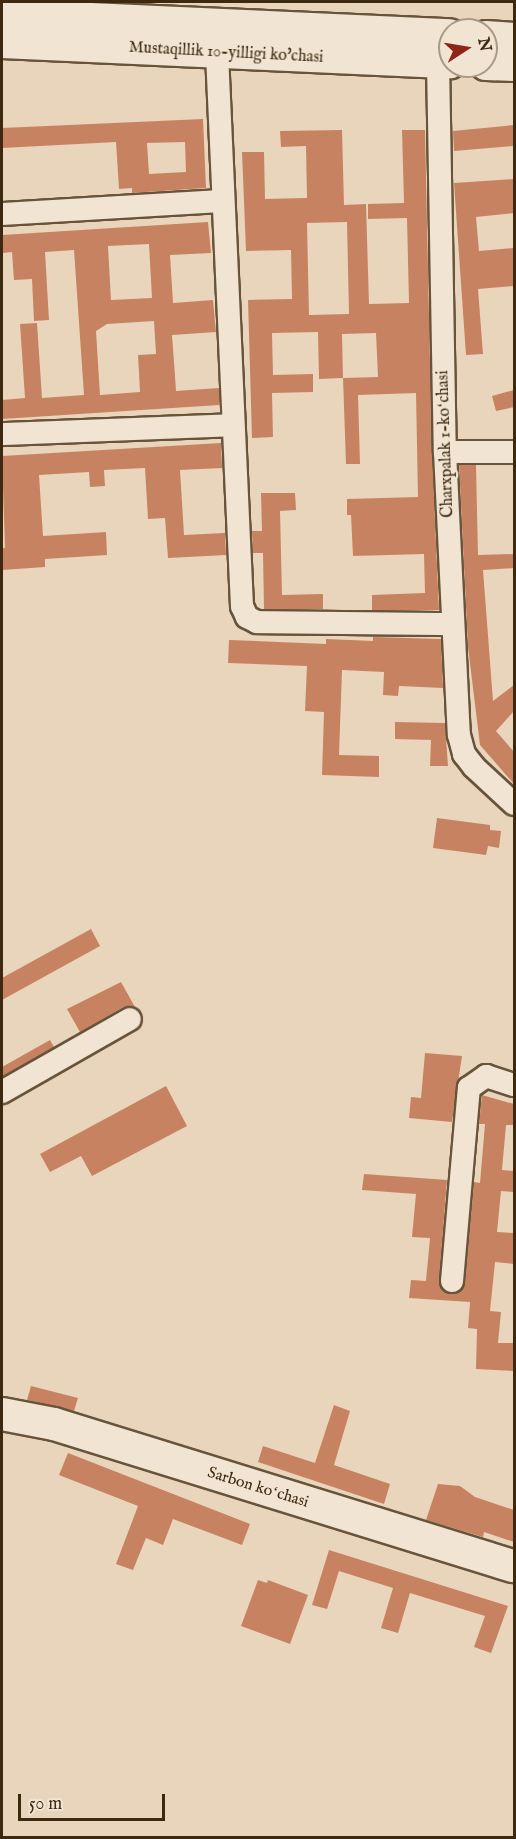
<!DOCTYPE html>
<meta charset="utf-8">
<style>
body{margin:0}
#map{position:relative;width:516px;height:1839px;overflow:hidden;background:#e9d5bc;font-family:"IM FELL English",serif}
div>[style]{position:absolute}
.building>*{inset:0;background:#c78361}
.roads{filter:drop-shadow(2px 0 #67543a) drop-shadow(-2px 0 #67543a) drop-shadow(0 2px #67543a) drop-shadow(0 -2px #67543a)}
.street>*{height:22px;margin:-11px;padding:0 11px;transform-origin:11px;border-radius:11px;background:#f1e4d3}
.secondary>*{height:32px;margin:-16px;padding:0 16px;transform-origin:16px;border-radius:16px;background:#f1e4d3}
span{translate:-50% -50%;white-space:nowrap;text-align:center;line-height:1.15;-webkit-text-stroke:4.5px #f1e4d3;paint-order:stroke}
.street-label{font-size:16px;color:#3c290f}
.frame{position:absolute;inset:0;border:3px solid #3c290f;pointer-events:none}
.north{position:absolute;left:438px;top:18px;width:60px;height:60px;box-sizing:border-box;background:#f1e4d3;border:2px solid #a99985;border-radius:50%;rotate:78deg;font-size:16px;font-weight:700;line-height:24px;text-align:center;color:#3c290f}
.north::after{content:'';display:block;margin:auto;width:21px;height:27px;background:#8f2418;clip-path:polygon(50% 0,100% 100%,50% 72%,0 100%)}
.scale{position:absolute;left:18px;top:1794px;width:147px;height:27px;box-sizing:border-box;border:3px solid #3c290f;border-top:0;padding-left:8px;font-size:18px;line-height:21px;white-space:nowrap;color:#3c290f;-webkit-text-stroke:4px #f1e4d3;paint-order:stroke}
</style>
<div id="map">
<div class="building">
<i style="clip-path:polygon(evenodd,203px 119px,206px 188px,132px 193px,132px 188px,119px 189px,116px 142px,2px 148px,2px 128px,203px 119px,185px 142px,186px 172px,149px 174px,147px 143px,185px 142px)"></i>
<i style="clip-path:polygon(514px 125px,514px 146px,454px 151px,453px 131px)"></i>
<i style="clip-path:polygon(evenodd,342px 130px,344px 205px,366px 204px,369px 304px,409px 303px,407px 218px,368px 219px,368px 204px,404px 203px,402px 130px,425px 130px,432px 452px,439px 610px,372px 610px,372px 595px,425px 593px,424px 554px,353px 556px,351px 515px,347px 515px,347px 499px,418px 497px,416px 393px,358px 395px,360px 464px,346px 464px,343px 378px,319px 379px,318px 332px,272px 333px,273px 375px,313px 374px,313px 392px,272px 393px,273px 437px,252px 438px,248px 300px,292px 299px,291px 250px,246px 251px,242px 152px,264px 152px,265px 199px,307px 198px,306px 146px,281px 147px,280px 131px,342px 130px,347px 222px,349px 314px,309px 315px,307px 223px,347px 222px,342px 130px,376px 333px,378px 377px,343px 378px,342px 334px,376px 333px)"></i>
<i style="clip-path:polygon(514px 179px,514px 213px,476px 217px,479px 251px,514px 248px,514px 286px,478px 289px,483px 354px,466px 355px,454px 183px)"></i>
<i style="clip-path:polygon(evenodd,208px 222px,211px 253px,170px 255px,173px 303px,213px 300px,216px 332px,172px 335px,175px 376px,176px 391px,219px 388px,219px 405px,2px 419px,2px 400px,25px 398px,20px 324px,37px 323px,42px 398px,84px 395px,74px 250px,45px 252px,49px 320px,34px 321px,32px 279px,14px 280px,12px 252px,2px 253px,2px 235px,208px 222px,149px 244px,152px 298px,111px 300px,108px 246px,149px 244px,208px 222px,154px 321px,156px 354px,138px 355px,140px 392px,100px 395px,96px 331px,107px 324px,154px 321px)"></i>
<i style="clip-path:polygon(514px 390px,514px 407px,496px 411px,492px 396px)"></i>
<i style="clip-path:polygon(221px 443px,222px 468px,180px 470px,184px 535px,225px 533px,226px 555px,168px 558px,165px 518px,148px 519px,145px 468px,104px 470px,105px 486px,90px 487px,89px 472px,39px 475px,43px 536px,106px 532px,107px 555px,45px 559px,45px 567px,2px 570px,2px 548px,5px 548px,2px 456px)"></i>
<i style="clip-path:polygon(459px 465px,476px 465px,478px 555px,514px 554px,514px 568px,483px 570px,493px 701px,514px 685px,514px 711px,496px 731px,514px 752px,514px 784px,480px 745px,468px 647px)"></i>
<i style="clip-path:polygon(261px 493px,295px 493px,296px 510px,280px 511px,282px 595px,323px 594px,323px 609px,264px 609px,263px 553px,253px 553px,252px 531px,262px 531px)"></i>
<i style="clip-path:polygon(373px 637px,441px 639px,443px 688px,399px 686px,398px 696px,383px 695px,384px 672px,342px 670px,339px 755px,379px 756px,379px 777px,322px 775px,324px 712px,305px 711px,307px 666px,228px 663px,229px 640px,326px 644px,326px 639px,373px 641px)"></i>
<i style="clip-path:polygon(395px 722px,445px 723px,448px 766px,430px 766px,431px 740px,395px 739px)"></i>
<i style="clip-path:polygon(437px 818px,490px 825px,490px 830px,501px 831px,499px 848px,488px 846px,486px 855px,433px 848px)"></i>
<i style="clip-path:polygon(91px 929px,100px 946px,2px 1000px,2px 978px)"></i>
<i style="clip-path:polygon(121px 982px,135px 1007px,123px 1007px,80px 1032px,67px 1009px)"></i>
<i style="clip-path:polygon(50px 1040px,54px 1047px,2px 1077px,2px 1067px)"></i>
<i style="clip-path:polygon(425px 1053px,462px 1056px,452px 1122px,409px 1118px,411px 1097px,421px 1098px)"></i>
<i style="clip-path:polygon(166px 1086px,187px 1126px,92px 1176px,81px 1156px,50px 1172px,40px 1154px)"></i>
<i style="clip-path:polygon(482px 1095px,514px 1104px,514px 1125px,506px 1125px,502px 1170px,514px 1171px,514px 1192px,501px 1191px,497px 1232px,514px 1233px,514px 1264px,495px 1262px,490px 1311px,501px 1312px,498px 1343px,514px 1343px,514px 1371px,476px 1369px,477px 1329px,468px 1328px,470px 1302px,409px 1298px,411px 1280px,426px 1281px,430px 1238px,412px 1237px,416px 1194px,362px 1190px,364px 1174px,447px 1180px,439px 1280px,445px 1292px,458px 1293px,465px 1282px,474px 1182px,480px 1183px,485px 1124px,479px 1124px)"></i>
<i style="clip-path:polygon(31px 1386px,78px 1398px,74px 1411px,27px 1400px)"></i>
<i style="clip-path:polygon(334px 1405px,350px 1411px,334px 1465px,390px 1484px,384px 1504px,258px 1462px,263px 1446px,315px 1463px)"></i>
<i style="clip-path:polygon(68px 1453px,250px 1524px,242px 1545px,173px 1519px,163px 1545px,146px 1538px,133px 1570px,116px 1564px,138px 1506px,59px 1475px)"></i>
<i style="clip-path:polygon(438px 1484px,460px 1486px,475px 1497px,514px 1510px,514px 1542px,484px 1532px,483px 1537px,426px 1520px)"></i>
<i style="clip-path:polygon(329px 1550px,508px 1606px,491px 1653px,474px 1647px,485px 1616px,410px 1593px,398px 1633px,381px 1628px,393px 1588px,339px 1571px,327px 1609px,312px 1605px)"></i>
<i style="clip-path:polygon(258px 1580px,267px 1583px,268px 1580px,308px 1595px,290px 1644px,241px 1626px)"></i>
</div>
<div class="roads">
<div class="street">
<i style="left:217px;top:54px;width:553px;rotate:87.41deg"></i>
<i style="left:242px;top:606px;width:12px;rotate:66deg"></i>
<i style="left:247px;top:617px;width:11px;rotate:27deg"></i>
<i style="left:257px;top:622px;width:195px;rotate:0.6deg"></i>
<i style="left:438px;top:62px;width:390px;rotate:89deg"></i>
<i style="left:445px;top:452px;width:283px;rotate:87.2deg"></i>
<i style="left:459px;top:735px;width:20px;rotate:75deg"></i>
<i style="left:464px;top:754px;width:16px;rotate:52deg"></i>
<i style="left:474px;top:767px;width:54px;rotate:42.8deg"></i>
<i style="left:2px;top:214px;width:221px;rotate:-3.4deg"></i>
<i style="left:2px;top:434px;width:231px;rotate:-2.2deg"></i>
<i style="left:445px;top:452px;width:69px"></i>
<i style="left:2px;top:1092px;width:147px;rotate:-29.7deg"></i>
<i style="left:452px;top:1281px;width:194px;rotate:-85deg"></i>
<i style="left:469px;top:1088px;width:21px;rotate:-35deg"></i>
<i style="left:486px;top:1076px;width:29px;rotate:18deg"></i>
</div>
<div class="secondary">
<i style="left:2px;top:15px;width:448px;rotate:2.6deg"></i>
<i style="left:486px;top:37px;width:28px;rotate:4deg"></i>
<i style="left:2px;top:42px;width:448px;rotate:2.6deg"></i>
<i style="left:486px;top:64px;width:28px;rotate:2deg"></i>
<i style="left:2px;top:1414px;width:53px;rotate:10.9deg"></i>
<i style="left:54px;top:1424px;width:481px;rotate:17.2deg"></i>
</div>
</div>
<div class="street-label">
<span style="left:226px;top:53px;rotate:3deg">Mustaqillik 10-yilligi ko'chasi</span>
<span style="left:446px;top:444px;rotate:-92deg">Charxpalak 1-koʻchasi</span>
<span style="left:258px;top:1488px;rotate:17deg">Sarbon koʻchasi</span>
</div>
<div class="frame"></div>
<div class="north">N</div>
<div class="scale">50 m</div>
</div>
